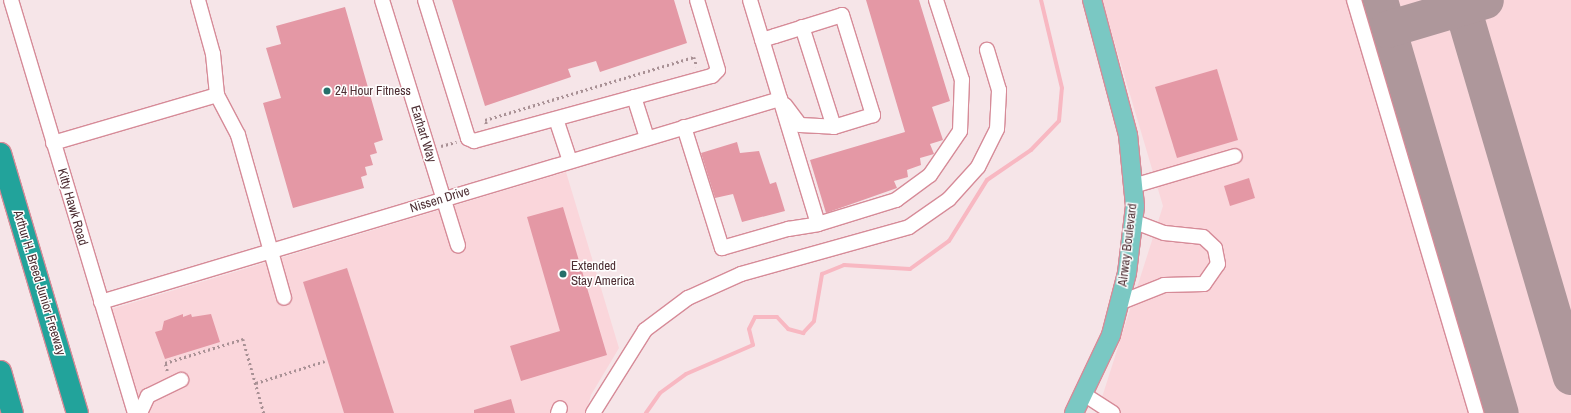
<!DOCTYPE html>
<style>
body{margin:0}
#map{position:relative;width:1571px;height:413px;overflow:hidden;background:#f6e5e8;font-family:"Archivo Narrow",sans-serif}
div>[style]{position:absolute}
.built>*{inset:0;background:#fad6db}
.stream>*{height:4px;margin:-2px;padding:0 2px;transform-origin:2px;border-radius:2px;background:#f8b8c2}
.taxiway>*{height:37px;margin:-18.5px;padding:0 18.5px;transform-origin:18.5px;border-radius:18.5px;background:#ae979b}
.building>*{inset:0;background:#e498a5}
.path>*{height:2.5px;margin-top:-1.25px;transform-origin:0;background:repeating-linear-gradient(90deg,#a99195 0 2px,transparent 0 5px)}
.roads{filter:drop-shadow(1px 0 #d68b98) drop-shadow(-1px 0 #d68b98) drop-shadow(0 1px #d68b98) drop-shadow(0 -1px #d68b98)}
.minor>*{height:14px;margin:-7px;padding:0 7px;transform-origin:7px;border-radius:7px;background:#fff}
.major>*{height:18px;margin:-9px;padding:0 9px;transform-origin:9px;border-radius:9px;background:#7ac8c3}
.highway>*{height:21px;margin:-10.5px;padding:0 10.5px;transform-origin:10.5px;border-radius:10.5px;background:#22a39b}
.dots>*{width:11px;height:11px;translate:-50% -50%;box-sizing:border-box;border:2px solid #fff;border-radius:50%}
span{translate:-50% -50%;white-space:nowrap;text-align:center;line-height:1.15;-webkit-text-stroke:3px #fff;paint-order:stroke}
.poi-label{font-size:13px;color:#4d2e33}
.left{translate:0 -50%;text-align:left}
.street-label{font-size:13px;color:#4d2e33}
</style>
<div id="map">
<div class="built">
<i style="clip-path:polygon(1102px 0,1571px 0,1571px 413px,1097px 413px,1163px 206px)"></i>
<i style="clip-path:polygon(566px 172px,619px 348px,591px 395px,586px 413px,143px 413px,108px 310px)"></i>
</div>
<div class="stream">
<i style="left:646px;top:413px;width:24px;rotate:-55deg"></i>
<i style="left:660px;top:393px;width:32px;rotate:-36deg"></i>
<i style="left:686px;top:374px;width:73px;rotate:-23.4deg"></i>
<i style="left:753px;top:345px;width:16px;rotate:-104deg"></i>
<i style="left:749px;top:329px;width:13px;rotate:-63deg"></i>
<i style="left:755px;top:317px;width:22px"></i>
<i style="left:777px;top:317px;width:16px;rotate:47deg"></i>
<i style="left:788px;top:329px;width:16px;rotate:15deg"></i>
<i style="left:803px;top:333px;width:16px;rotate:-47deg"></i>
<i style="left:814px;top:321px;width:48px;rotate:-80.3deg"></i>
<i style="left:822px;top:274px;width:24px;rotate:-22deg"></i>
<i style="left:844px;top:265px;width:66px;rotate:3.5deg"></i>
<i style="left:910px;top:269px;width:48px;rotate:-35.7deg"></i>
<i style="left:949px;top:241px;width:72px;rotate:-58.1deg"></i>
<i style="left:987px;top:180px;width:53px;rotate:-34.3deg"></i>
<i style="left:1031px;top:150px;width:40px;rotate:-46deg"></i>
<i style="left:1059px;top:121px;width:33px;rotate:-85deg"></i>
<i style="left:1062px;top:88px;width:90px;rotate:-103.4deg"></i>
</div>
<div class="taxiway">
<i style="left:1379px;top:0;width:430px;rotate:73.7deg"></i>
<i style="left:1460px;top:0;width:392px;rotate:73.6deg"></i>
<i style="left:1387px;top:29px;width:102px;rotate:-16.5deg"></i>
</div>
<div class="building">
<i style="clip-path:polygon(452px 0,674px 0,687px 43px,600px 72px,596px 61px,568px 69px,571px 77px,485px 106px)"></i>
<i style="clip-path:polygon(866px 0,919px 0,950px 101px,932px 107px,943px 140px,930px 144px,934px 154px,920px 158px,921px 165px,907px 170px,908px 177px,894px 181px,897px 188px,826px 213px,810px 160px,905px 132px)"></i>
<i style="clip-path:polygon(345px 7px,383px 140px,374px 143px,377px 153px,370px 155px,373px 165px,365px 167px,367px 175px,361px 177px,364px 188px,293px 208px,263px 103px,281px 98px,266px 48px,281px 44px,276px 26px)"></i>
<i style="clip-path:polygon(1217px 69px,1238px 140px,1177px 158px,1155px 87px)"></i>
<i style="clip-path:polygon(737px 142px,740px 153px,759px 151px,770px 184px,776px 182px,785px 211px,742px 222px,733px 194px,715px 198px,701px 153px)"></i>
<i style="clip-path:polygon(1249px 178px,1255px 198px,1230px 206px,1224px 186px)"></i>
<i style="clip-path:polygon(563px 207px,607px 355px,521px 381px,510px 346px,560px 331px,527px 217px)"></i>
<i style="clip-path:polygon(347px 268px,394px 413px,344px 413px,303px 282px)"></i>
<i style="clip-path:polygon(183px 314px,183px 317px,191px 314px,192px 317px,211px 314px,220px 342px,165px 359px,155px 332px,162px 330px,164px 321px)"></i>
<i style="clip-path:polygon(511px 399px,515px 413px,474px 413px,474px 410px)"></i>
</div>
<div class="path">
<i style="left:486px;top:124px;width:4px;rotate:-104deg"></i>
<i style="left:485px;top:120px;width:218px;rotate:-16.8deg"></i>
<i style="left:694px;top:57px;width:10px;rotate:73deg"></i>
<i style="left:441px;top:146px;width:16px;rotate:-15deg"></i>
<i style="left:167px;top:371px;width:8px;rotate:-104deg"></i>
<i style="left:165px;top:363px;width:82px;rotate:-17.1deg"></i>
<i style="left:243px;top:339px;width:77px;rotate:74.2deg"></i>
<i style="left:256px;top:383px;width:72px;rotate:-17.7deg"></i>
</div>
<div class="roads">
<div class="minor">
<i style="left:11px;top:0;width:431px;rotate:73.3deg"></i>
<i style="left:198px;top:0;width:56px;rotate:74.5deg"></i>
<i style="left:213px;top:54px;width:41px;rotate:84.4deg"></i>
<i style="left:217px;top:95px;width:45px;rotate:62.3deg"></i>
<i style="left:238px;top:135px;width:169px;rotate:74.2deg"></i>
<i style="left:382px;top:0;width:257px;rotate:72.8deg"></i>
<i style="left:425px;top:0;width:145px;rotate:72.7deg"></i>
<i style="left:468px;top:138px;width:7px;rotate:27deg"></i>
<i style="left:474px;top:141px;width:247px;rotate:-15.3deg"></i>
<i style="left:712px;top:76px;width:8px;rotate:-45deg"></i>
<i style="left:718px;top:70px;width:73px;rotate:-106.7deg"></i>
<i style="left:750px;top:0;width:234px;rotate:73.1deg"></i>
<i style="left:818px;top:224px;width:82px;rotate:-17.1deg"></i>
<i style="left:896px;top:200px;width:42px;rotate:-36.3deg"></i>
<i style="left:930px;top:175px;width:53px;rotate:-55.7deg"></i>
<i style="left:960px;top:131px;width:51px;rotate:-87.8deg"></i>
<i style="left:962px;top:80px;width:84px;rotate:-108deg"></i>
<i style="left:1354px;top:0;width:431px;rotate:73.5deg"></i>
<i style="left:762px;top:40px;width:14px;rotate:-17deg"></i>
<i style="left:775px;top:36px;width:70px;rotate:-17.4deg"></i>
<i style="left:842px;top:15px;width:105px;rotate:72.8deg"></i>
<i style="left:873px;top:115px;width:41px;rotate:162.9deg"></i>
<i style="left:834px;top:127px;width:105px;rotate:-107.7deg"></i>
<i style="left:634px;top:97px;width:43px;rotate:72.4deg"></i>
<i style="left:785px;top:105px;width:25px;rotate:53deg"></i>
<i style="left:800px;top:125px;width:34px;rotate:3deg"></i>
<i style="left:556px;top:119px;width:44px;rotate:71.6deg"></i>
<i style="left:684px;top:127px;width:127px;rotate:72.6deg"></i>
<i style="left:722px;top:248px;width:69px;rotate:-16.1deg"></i>
<i style="left:788px;top:229px;width:30px;rotate:-9deg"></i>
<i style="left:53px;top:143px;width:171px;rotate:-16.3deg"></i>
<i style="left:1133px;top:186px;width:106px;rotate:-16.4deg"></i>
<i style="left:101px;top:302px;width:709px;rotate:-16.65deg"></i>
<i style="left:1119px;top:303px;width:48px;rotate:-21.8deg"></i>
<i style="left:1164px;top:285px;width:40px;rotate:-1.4deg"></i>
<i style="left:1204px;top:284px;width:24px;rotate:-55deg"></i>
<i style="left:1218px;top:264px;width:16px;rotate:-101deg"></i>
<i style="left:1215px;top:248px;width:16px;rotate:-137deg"></i>
<i style="left:1203px;top:237px;width:39px;rotate:-174deg"></i>
<i style="left:1164px;top:233px;width:33px;rotate:-159deg"></i>
<i style="left:1085px;top:395px;width:33px;rotate:33deg"></i>
<i style="left:140px;top:413px;width:19px;rotate:-65deg"></i>
<i style="left:148px;top:396px;width:37px;rotate:-26deg"></i>
<i style="left:558px;top:413px;width:5px;rotate:-68deg"></i>
<i style="left:593px;top:413px;width:98px;rotate:-57.9deg"></i>
<i style="left:645px;top:330px;width:54px;rotate:-36.7deg"></i>
<i style="left:688px;top:298px;width:58px;rotate:-24.4deg"></i>
<i style="left:741px;top:274px;width:174px;rotate:-15.6deg"></i>
<i style="left:909px;top:227px;width:49px;rotate:-35deg"></i>
<i style="left:949px;top:199px;width:43px;rotate:-47.8deg"></i>
<i style="left:978px;top:167px;width:42px;rotate:-63.4deg"></i>
<i style="left:997px;top:129px;width:39px;rotate:-87deg"></i>
<i style="left:999px;top:90px;width:42px;rotate:-106.7deg"></i>
</div>
<div class="major">
<i style="left:1074px;top:413px;width:86px;rotate:-64.6deg"></i>
<i style="left:1111px;top:335px;width:64px;rotate:-75.5deg"></i>
<i style="left:1127px;top:273px;width:67px;rotate:-83.2deg"></i>
<i style="left:1135px;top:206px;width:71px;rotate:-95.6deg"></i>
<i style="left:1128px;top:135px;width:140px;rotate:-104.9deg"></i>
</div>
<div class="highway">
<i style="left:0;top:153px;width:271px;rotate:73.5deg"></i>
<i style="left:0;top:371px;width:44px;rotate:74.1deg"></i>
</div>
</div>
<div class="dots">
<i style="left:327px;top:91px;background:#256f6a"></i>
<i style="left:563px;top:274px;background:#256f6a"></i>
</div>
<div class="poi-label">
<span class="left" style="left:335px;top:91px">24 Hour Fitness</span>
<span class="left" style="left:571px;top:274px">Extended<br>Stay America</span>
</div>
<div class="street-label">
<span style="left:423px;top:134px;rotate:73deg">Earhart Way</span>
<span style="left:440px;top:200px;rotate:-17deg">Nissen Drive</span>
<span style="left:72px;top:207px;rotate:74deg">Kitty Hawk Road</span>
<span style="left:1128px;top:245px;rotate:-83deg">Airway Boulevard</span>
<span style="left:39px;top:283px;rotate:73deg">Arthur H. Breed Junior Freeway</span>
</div>
</div>
